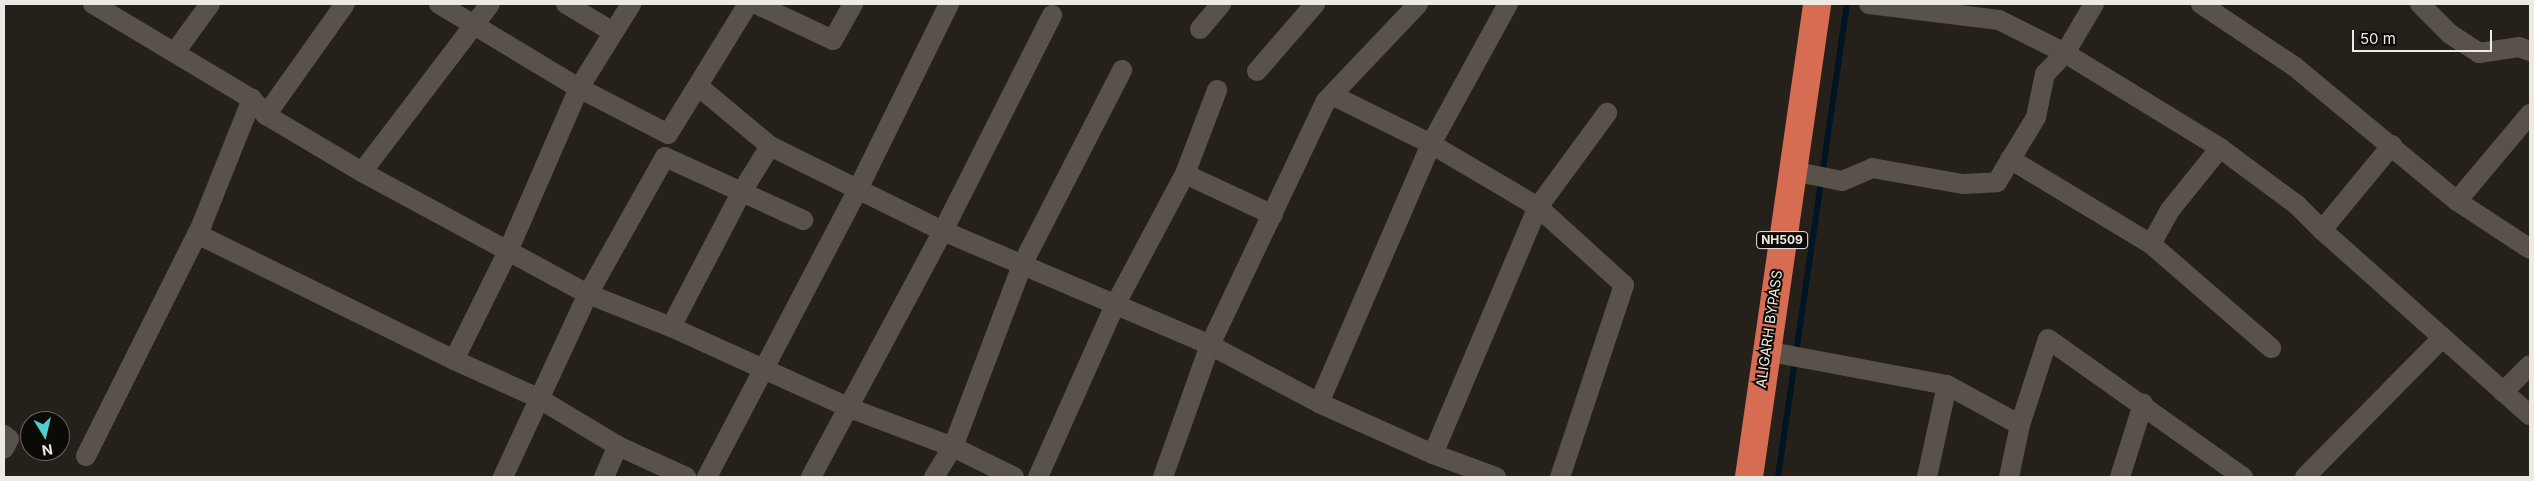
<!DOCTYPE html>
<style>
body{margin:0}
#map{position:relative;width:2534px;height:481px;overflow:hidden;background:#252019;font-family:Inter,sans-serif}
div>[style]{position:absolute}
.stream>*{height:5.5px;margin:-2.75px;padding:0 2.75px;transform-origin:2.75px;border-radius:2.75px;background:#001523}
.street>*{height:20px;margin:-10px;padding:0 10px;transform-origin:10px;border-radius:10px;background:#58524a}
.highway>*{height:28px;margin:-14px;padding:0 14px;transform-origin:14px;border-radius:14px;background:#d66d52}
span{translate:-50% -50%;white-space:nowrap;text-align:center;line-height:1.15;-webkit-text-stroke:4px #0c0a07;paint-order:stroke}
.shield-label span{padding:1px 4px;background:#0c0a07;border:1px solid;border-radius:4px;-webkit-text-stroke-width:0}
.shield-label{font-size:12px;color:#edeae5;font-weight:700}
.street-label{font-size:14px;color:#edeae5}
.frame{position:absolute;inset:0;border:5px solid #edeae5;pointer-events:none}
.north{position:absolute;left:20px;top:411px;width:50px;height:50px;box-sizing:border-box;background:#0c0a07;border:1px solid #666460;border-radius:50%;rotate:171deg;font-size:14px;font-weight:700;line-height:20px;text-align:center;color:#edeae5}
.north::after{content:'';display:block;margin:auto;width:18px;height:22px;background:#52cdcf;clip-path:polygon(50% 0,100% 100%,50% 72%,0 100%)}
.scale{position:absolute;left:2352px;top:30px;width:140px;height:22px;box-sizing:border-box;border:2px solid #edeae5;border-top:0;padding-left:6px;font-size:15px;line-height:18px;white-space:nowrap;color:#edeae5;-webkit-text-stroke:4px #0c0a07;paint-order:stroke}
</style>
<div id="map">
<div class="stream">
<i style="left:1778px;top:477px;width:478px;rotate:-81.7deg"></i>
</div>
<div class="street">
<i style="left:93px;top:4px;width:185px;rotate:30.9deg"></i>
<i style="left:252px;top:99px;width:21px;rotate:49deg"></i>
<i style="left:266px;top:115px;width:112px;rotate:30.7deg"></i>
<i style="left:362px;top:172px;width:257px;rotate:28.4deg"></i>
<i style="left:588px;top:294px;width:89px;rotate:21.7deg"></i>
<i style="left:671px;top:327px;width:193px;rotate:24.4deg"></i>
<i style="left:847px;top:407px;width:113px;rotate:20.7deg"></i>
<i style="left:953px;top:447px;width:68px;rotate:26.2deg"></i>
<i style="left:439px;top:4px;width:163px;rotate:31deg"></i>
<i style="left:579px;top:88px;width:99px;rotate:-58.2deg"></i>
<i style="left:566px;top:4px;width:55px;rotate:30.8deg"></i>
<i style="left:756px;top:4px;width:85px;rotate:25.1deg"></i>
<i style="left:833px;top:40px;width:41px;rotate:-60.9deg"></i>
<i style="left:1869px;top:4px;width:131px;rotate:7deg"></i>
<i style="left:1999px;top:20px;width:74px;rotate:26.6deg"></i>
<i style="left:2065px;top:53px;width:182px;rotate:31.5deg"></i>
<i style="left:2220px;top:148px;width:96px;rotate:36.5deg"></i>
<i style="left:2297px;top:205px;width:35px;rotate:45deg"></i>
<i style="left:2322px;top:230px;width:278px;rotate:41.7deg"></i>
<i style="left:2201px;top:4px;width:113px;rotate:33.8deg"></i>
<i style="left:2295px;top:67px;width:210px;rotate:39.6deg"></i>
<i style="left:2457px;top:201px;width:87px;rotate:33.3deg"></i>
<i style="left:2420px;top:4px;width:42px;rotate:45deg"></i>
<i style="left:2450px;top:34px;width:35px;rotate:33deg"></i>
<i style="left:2479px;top:53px;width:40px;rotate:-8.5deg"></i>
<i style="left:2519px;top:47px;width:12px;rotate:20deg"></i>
<i style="left:1200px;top:29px;width:33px;rotate:-50deg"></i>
<i style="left:175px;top:52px;width:59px;rotate:-53.9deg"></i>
<i style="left:1257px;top:71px;width:89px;rotate:-49.1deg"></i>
<i style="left:698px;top:86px;width:94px;rotate:39.8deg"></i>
<i style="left:770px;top:146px;width:193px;rotate:26.2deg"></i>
<i style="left:943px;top:231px;width:290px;rotate:23.1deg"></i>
<i style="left:1210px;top:345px;width:123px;rotate:28deg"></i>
<i style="left:1319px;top:403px;width:125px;rotate:24.1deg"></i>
<i style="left:1433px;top:454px;width:67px;rotate:20.1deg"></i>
<i style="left:1332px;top:95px;width:110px;rotate:26.3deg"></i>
<i style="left:1431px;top:144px;width:124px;rotate:30.5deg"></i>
<i style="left:1538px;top:207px;width:116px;rotate:42.2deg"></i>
<i style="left:1624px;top:285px;width:202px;rotate:108.4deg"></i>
<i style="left:266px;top:115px;width:136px;rotate:-54.6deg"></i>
<i style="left:2220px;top:148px;width:80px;rotate:128.9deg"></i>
<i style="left:2170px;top:210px;width:39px;rotate:119deg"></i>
<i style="left:2151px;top:244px;width:159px;rotate:40.9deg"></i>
<i style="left:2010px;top:159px;width:165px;rotate:31.1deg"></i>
<i style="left:1792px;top:171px;width:51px;rotate:11.3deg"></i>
<i style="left:1842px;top:181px;width:33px;rotate:-23deg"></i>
<i style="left:1872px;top:168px;width:92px;rotate:10deg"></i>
<i style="left:1963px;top:184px;width:34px;rotate:-3deg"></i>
<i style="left:1997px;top:182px;width:76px;rotate:-59deg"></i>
<i style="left:2036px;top:117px;width:44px;rotate:-78.2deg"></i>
<i style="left:2045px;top:74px;width:29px;rotate:-46deg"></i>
<i style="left:2065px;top:53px;width:57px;rotate:-59.4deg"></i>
<i style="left:362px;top:172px;width:211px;rotate:-52.7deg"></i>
<i style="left:1185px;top:174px;width:97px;rotate:25deg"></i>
<i style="left:2457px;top:201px;width:114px;rotate:-50deg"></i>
<i style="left:2322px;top:230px;width:110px;rotate:-50.5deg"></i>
<i style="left:197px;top:234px;width:286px;rotate:26.1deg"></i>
<i style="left:454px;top:360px;width:124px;rotate:-63.6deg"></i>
<i style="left:509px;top:249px;width:176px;rotate:-66.5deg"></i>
<i style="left:579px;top:88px;width:100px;rotate:27.3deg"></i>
<i style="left:668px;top:134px;width:153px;rotate:-58.4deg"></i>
<i style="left:671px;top:327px;width:151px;rotate:-62.4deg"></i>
<i style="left:741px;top:193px;width:55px;rotate:-58.3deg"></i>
<i style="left:1765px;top:351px;width:185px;rotate:10.6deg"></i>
<i style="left:1947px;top:385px;width:83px;rotate:28.7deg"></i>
<i style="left:2020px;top:425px;width:53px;rotate:101.9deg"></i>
<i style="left:454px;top:360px;width:92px;rotate:24.3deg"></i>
<i style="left:538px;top:398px;width:93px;rotate:31deg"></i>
<i style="left:618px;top:446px;width:75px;rotate:24.5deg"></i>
<i style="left:2503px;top:392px;width:38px;rotate:-45deg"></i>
<i style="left:1319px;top:403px;width:282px;rotate:-66.6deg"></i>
<i style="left:1431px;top:144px;width:160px;rotate:-61.2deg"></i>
<i style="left:2020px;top:425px;width:90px;rotate:-72deg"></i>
<i style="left:2048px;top:339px;width:239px;rotate:35.3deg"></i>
<i style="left:4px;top:435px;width:6px;rotate:39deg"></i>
<i style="left:9px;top:439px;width:11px;rotate:117deg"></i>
<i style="left:1433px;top:454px;width:268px;rotate:-67deg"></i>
<i style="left:1538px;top:207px;width:117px;rotate:-53.7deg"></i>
<i style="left:86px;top:456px;width:259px;rotate:-63.4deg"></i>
<i style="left:202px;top:224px;width:135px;rotate:-68.2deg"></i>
<i style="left:503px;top:477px;width:202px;rotate:-65.1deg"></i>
<i style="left:588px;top:294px;width:157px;rotate:-60.7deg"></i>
<i style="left:665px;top:157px;width:152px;rotate:24.5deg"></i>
<i style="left:604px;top:477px;width:34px;rotate:-66deg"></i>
<i style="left:707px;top:477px;width:327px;rotate:-62.3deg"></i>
<i style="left:859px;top:187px;width:204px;rotate:-63.8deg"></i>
<i style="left:811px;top:477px;width:279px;rotate:-61.8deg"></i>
<i style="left:943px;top:231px;width:242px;rotate:-63.2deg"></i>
<i style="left:934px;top:477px;width:36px;rotate:-58deg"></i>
<i style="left:953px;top:447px;width:197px;rotate:-69.2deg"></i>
<i style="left:1023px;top:263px;width:217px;rotate:-62.8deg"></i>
<i style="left:1038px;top:477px;width:188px;rotate:-65.9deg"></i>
<i style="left:1115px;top:305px;width:149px;rotate:-61.9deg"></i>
<i style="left:1185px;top:174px;width:90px;rotate:-69.1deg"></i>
<i style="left:1163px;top:477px;width:140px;rotate:-70.4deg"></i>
<i style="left:1210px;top:345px;width:270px;rotate:-64.6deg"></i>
<i style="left:1326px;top:101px;width:134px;rotate:-46.5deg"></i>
<i style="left:1927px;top:477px;width:94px;rotate:-77.7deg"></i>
<i style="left:2120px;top:477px;width:77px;rotate:-72.5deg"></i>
<i style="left:2305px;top:477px;width:195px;rotate:-45.4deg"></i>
</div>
<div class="highway">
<i style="left:1749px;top:477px;width:478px;rotate:-81.8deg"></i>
</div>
<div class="shield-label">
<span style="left:1782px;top:240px">NH509</span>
</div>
<div class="street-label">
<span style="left:1769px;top:329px;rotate:-82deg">ALIGARH BYPASS</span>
</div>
<div class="frame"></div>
<div class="north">N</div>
<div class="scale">50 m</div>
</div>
